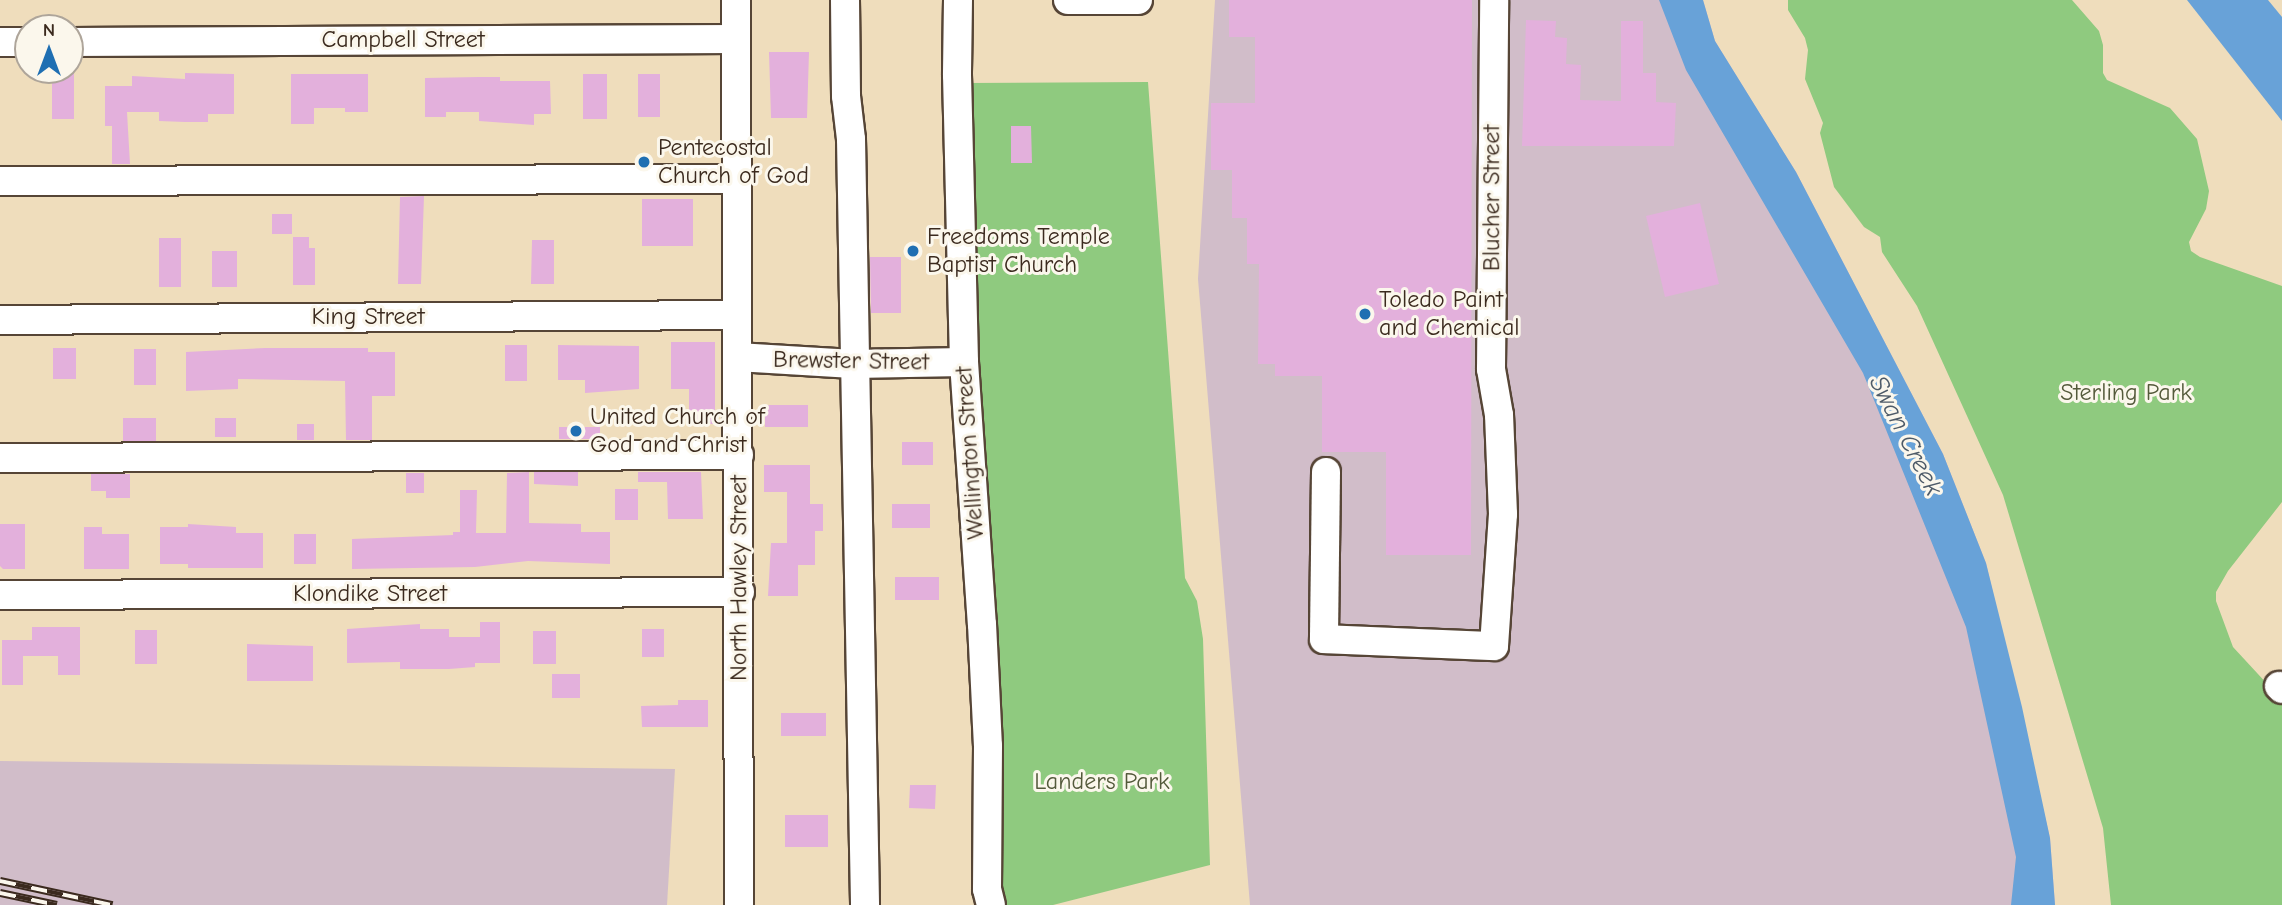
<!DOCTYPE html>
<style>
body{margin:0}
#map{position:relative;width:2282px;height:905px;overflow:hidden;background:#efddbc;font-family:"Comic Neue",sans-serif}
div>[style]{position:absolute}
.industrial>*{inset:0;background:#d1bdc9}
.green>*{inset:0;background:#8fca7f}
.water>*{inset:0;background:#68a2d8}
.building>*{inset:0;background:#e3b0dc}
.roads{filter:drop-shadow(2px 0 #564536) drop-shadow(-2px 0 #564536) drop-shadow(0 2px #564536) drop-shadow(0 -2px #564536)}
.minor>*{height:28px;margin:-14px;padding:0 14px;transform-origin:14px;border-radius:14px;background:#fff}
.rail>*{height:8px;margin-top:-4px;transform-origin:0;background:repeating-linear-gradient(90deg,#fbf7ec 0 16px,#3b2a1e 0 32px);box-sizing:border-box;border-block:2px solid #3b2a1e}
.dots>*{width:19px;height:19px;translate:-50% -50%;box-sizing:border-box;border:4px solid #fbf7ec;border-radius:50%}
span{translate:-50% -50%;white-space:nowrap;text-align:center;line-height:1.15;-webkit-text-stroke:6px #fbf7ec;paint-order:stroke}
.street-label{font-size:24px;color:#3b2a1e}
.poi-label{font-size:24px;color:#3b2a1e}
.left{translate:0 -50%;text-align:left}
.park-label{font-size:24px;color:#545a3b}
.water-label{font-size:26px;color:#4d5a68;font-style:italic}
.north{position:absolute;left:14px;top:14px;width:70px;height:70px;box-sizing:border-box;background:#fbf7ec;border:2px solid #aea59a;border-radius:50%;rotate:0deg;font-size:19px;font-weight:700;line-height:28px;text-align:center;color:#3b2a1e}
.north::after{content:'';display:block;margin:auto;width:24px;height:32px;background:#1f6fb2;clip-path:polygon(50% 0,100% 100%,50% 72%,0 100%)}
</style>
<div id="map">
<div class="industrial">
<i style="clip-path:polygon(1215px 0,1703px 0,1715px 41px,1796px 172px,1943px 454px,1986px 563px,2050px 838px,2055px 905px,1250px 905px,1198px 279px)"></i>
<i style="clip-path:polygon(0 761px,675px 769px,667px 905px,0 905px)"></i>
</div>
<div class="green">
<i style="clip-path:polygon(1788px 0,2072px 0,2099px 31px,2103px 45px,2103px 73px,2107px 80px,2170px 108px,2197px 139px,2209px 191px,2206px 209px,2189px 242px,2191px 251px,2200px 257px,2282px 286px,2282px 502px,2228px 571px,2216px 592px,2216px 601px,2233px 647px,2282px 700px,2282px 905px,2111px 905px,2103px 828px,2003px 495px,1917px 306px,1882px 252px,1880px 237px,1864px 227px,1834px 187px,1820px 133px,1823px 123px,1805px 79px,1808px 50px,1805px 38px,1788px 10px)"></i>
<i style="clip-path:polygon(1148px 82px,1185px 578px,1197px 601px,1203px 639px,1210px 865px,1053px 905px,997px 905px,973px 347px,966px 83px)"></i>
</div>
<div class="water">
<i style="clip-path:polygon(1659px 0,1703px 0,1715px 41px,1796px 172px,1943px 454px,1986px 563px,2022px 707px,2050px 838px,2055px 905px,2011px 905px,2016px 857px,1966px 627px,1863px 373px,1686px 70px)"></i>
<i style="clip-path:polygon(2187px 0,2268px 0,2282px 17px,2282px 121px)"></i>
</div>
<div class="building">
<i style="clip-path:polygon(1229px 0,1472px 0,1471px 555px,1386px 555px,1386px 452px,1322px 452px,1322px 376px,1275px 376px,1275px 364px,1258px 364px,1259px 264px,1247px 264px,1247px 218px,1232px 218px,1232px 170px,1211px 170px,1211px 103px,1255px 103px,1255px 37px,1229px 37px)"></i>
<i style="clip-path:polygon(1526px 20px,1556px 21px,1555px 37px,1567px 38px,1566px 64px,1581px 65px,1580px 100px,1621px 101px,1621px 21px,1643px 21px,1643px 73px,1656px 73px,1656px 102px,1676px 103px,1674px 146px,1522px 146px)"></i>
<i style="clip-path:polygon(769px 52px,809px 52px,807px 118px,771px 118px)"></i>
<i style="clip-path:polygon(52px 71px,74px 71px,74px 119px,52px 119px)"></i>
<i style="clip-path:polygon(185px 73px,234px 74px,234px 114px,208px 114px,208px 122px,185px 122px,159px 121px,159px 112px,127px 112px,130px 164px,112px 164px,112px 126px,105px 126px,105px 86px,132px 86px,132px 76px,185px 79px)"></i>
<i style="clip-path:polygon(291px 74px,368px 74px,368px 112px,345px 112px,345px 108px,314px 108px,314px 124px,291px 124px)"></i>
<i style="clip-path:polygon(583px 74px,607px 74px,607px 119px,583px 119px)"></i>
<i style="clip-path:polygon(638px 74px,660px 74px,660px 117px,638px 117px)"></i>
<i style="clip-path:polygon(479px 77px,500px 77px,500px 81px,550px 81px,551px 114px,534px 114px,534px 125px,479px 121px,479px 112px,446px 112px,446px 117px,425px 117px,425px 78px)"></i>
<i style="clip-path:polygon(1011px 126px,1031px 126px,1032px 163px,1011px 163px)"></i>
<i style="clip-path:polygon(424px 196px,421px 284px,398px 284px,400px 197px)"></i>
<i style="clip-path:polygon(642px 199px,693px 199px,693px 246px,642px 246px)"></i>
<i style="clip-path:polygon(1700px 203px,1719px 284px,1665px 297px,1646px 216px)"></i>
<i style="clip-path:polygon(272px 214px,292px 214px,292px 234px,272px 234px)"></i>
<i style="clip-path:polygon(293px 237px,309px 237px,309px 248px,315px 248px,315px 285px,293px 285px)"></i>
<i style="clip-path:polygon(159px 238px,181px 238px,181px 287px,159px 287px)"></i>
<i style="clip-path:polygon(532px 240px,554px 240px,554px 284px,531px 284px)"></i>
<i style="clip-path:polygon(212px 251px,237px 251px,237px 287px,212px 287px)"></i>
<i style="clip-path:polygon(870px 257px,901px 257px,901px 313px,871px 313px)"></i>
<i style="clip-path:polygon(671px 342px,715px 342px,715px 424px,697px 424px,697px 412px,689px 412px,689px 389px,671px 389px)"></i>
<i style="clip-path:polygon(505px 345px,527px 345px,527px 381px,505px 381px)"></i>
<i style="clip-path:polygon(558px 345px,639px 346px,639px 389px,585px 393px,585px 380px,558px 380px)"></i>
<i style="clip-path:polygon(53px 348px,76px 348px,76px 379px,53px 379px)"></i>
<i style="clip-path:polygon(265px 348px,368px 348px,368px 352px,395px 352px,395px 396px,372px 396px,372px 440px,346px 440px,345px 381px,238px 379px,238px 389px,186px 391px,186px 352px)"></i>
<i style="clip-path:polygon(134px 349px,156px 349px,156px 385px,134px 385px)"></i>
<i style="clip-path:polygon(765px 405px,808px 405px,808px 427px,765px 427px)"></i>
<i style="clip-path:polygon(123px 418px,156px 418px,156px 441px,123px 441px)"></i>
<i style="clip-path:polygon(215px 418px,236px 418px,236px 437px,215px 437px)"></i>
<i style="clip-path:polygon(297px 424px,314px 424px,314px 440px,297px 440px)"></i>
<i style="clip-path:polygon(559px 427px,600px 427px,600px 439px,559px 439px)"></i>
<i style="clip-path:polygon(902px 442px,933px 442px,933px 465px,902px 465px)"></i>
<i style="clip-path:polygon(764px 465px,810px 465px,810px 504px,823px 504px,823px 531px,815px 531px,815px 565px,798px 565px,798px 596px,768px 596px,771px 543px,787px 543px,787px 492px,764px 492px)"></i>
<i style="clip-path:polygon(529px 472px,529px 523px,581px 524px,581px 532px,610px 532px,610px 564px,528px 561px,475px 567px,352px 569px,352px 539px,453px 535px,453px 532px,460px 532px,460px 490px,477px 490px,476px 533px,506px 533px,507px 473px)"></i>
<i style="clip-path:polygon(534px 472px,578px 472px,578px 486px,534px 484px)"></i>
<i style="clip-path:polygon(638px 472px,701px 472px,703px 519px,668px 519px,667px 482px,638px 482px)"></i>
<i style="clip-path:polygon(406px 473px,424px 473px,424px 493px,406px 493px)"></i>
<i style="clip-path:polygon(91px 474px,130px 474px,130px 498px,106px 498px,106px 491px,91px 491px)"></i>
<i style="clip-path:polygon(615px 489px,638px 489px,638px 520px,615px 520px)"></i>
<i style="clip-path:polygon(892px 504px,930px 504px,930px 528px,892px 528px)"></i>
<i style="clip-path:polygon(0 524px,25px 524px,25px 569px,3px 569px,0 566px)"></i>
<i style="clip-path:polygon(188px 524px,236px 527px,236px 533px,263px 533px,263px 568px,188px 568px,188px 564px,160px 564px,160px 527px,188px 527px)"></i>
<i style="clip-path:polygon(84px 527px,102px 527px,102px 534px,129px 534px,129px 569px,84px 569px)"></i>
<i style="clip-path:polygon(294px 534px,316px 534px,316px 564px,294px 564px)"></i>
<i style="clip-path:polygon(895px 577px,939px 577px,939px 600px,895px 600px)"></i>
<i style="clip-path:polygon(480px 622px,500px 622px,500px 663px,475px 663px,475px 667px,449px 669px,400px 669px,400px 662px,347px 663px,347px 629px,420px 624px,420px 629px,449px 629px,449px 637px,480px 637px)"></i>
<i style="clip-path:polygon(32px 627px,80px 627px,80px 675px,58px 675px,58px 656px,23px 656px,23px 685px,2px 685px,2px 640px,32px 640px)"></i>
<i style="clip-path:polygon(642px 629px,664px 629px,664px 657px,642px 657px)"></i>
<i style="clip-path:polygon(135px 630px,157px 630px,157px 664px,135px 664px)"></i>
<i style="clip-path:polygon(533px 631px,556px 631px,556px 664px,533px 664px)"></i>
<i style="clip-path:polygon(247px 644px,313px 646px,313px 681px,247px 681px)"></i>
<i style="clip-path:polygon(552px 674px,580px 674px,580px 698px,552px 698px)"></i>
<i style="clip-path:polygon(678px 700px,708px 700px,708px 727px,642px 727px,641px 706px,678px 705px)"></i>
<i style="clip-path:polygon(781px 713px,826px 713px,826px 736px,781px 736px)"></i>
<i style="clip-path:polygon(910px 785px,936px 785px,935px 809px,909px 808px)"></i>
<i style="clip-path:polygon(785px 815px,828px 815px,828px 847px,785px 847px)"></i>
</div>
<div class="roads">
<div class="minor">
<i style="left:736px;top:0;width:905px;rotate:89.81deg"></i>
<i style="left:845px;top:0;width:96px;rotate:89.4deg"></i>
<i style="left:846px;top:96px;width:43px;rotate:83.4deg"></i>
<i style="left:851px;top:139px;width:766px;rotate:88.95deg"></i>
<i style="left:958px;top:0;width:75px;rotate:90.8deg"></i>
<i style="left:957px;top:75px;width:287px;rotate:88.6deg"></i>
<i style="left:964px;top:362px;width:263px;rotate:86.1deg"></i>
<i style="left:982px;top:624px;width:122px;rotate:87.2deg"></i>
<i style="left:988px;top:746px;width:143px;rotate:90.4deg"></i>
<i style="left:987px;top:889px;width:16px;rotate:76deg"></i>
<i style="left:1068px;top:0;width:70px"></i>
<i style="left:0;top:42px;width:28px"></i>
<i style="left:70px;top:42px;width:666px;rotate:-0.26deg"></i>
<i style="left:0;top:181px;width:737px;rotate:-0.16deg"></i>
<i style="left:0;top:320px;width:737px;rotate:-0.39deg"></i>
<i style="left:737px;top:357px;width:116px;rotate:3.5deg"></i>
<i style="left:853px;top:364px;width:111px;rotate:-1deg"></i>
<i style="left:0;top:458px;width:739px;rotate:-0.23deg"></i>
<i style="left:1326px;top:472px;width:167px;rotate:90.7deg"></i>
<i style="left:1324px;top:639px;width:170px;rotate:2.4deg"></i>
<i style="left:1494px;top:646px;width:132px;rotate:-86.1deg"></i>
<i style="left:1503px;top:514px;width:99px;rotate:-92.3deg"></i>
<i style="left:1499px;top:415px;width:47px;rotate:-99.9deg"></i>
<i style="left:1491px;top:369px;width:369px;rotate:-89.5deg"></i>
<i style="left:0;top:595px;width:740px;rotate:-0.23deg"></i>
<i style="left:2279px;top:686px;width:4px;rotate:45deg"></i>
</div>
</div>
<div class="rail">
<i style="left:0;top:881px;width:115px;rotate:12.1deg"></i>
<i style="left:0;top:893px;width:58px;rotate:11.9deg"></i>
</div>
<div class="dots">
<i style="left:644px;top:162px;background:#1f6fb2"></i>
<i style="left:913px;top:251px;background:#1f6fb2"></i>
<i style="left:1365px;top:314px;background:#1f6fb2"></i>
<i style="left:576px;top:431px;background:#1f6fb2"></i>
</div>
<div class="street-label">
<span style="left:403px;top:40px">Campbell Street</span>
<span style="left:1492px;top:198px;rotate:-90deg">Blucher Street</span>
<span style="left:368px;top:317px">King Street</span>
<span style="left:851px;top:361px;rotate:1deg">Brewster Street</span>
<span style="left:970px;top:453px;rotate:-94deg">Wellington Street</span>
<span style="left:739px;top:578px;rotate:-90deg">North Hawley Street</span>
<span style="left:370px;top:594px">Klondike Street</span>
</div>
<div class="poi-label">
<span class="left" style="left:658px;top:162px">Pentecostal<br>Church of God</span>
<span class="left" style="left:927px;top:251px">Freedoms Temple<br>Baptist Church</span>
<span class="left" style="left:1379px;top:314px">Toledo Paint<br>and Chemical</span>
<span class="left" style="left:590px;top:431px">United Church of<br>God and Christ</span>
</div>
<div class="park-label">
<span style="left:2126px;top:393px">Sterling Park</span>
<span style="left:1102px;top:782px">Landers Park</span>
</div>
<div class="water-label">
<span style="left:1905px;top:436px;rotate:63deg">Swan Creek</span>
</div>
<div class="north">N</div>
</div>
